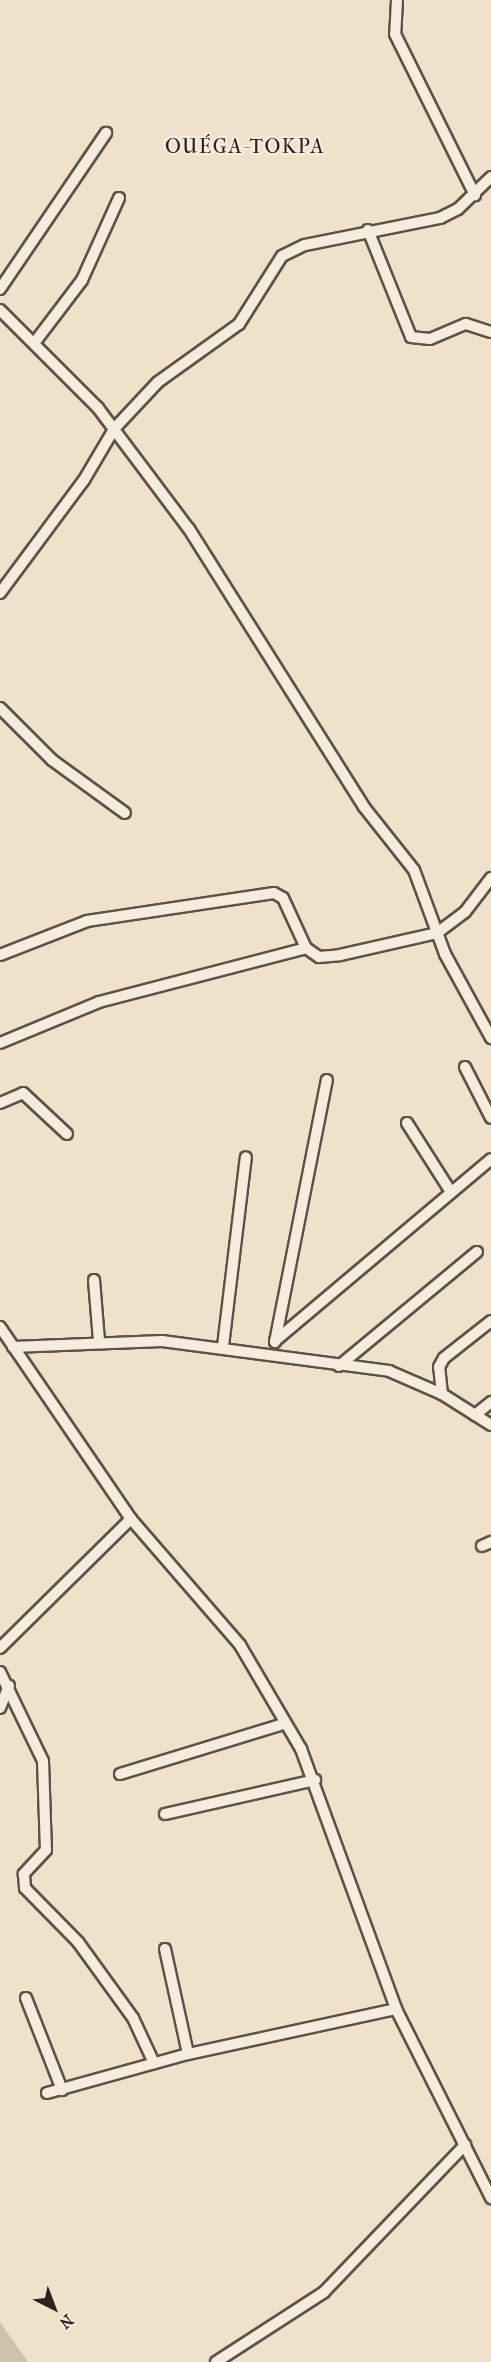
<!DOCTYPE html>
<meta charset="utf-8">
<style>
body{margin:0}
#map{position:relative;width:491px;height:2362px;overflow:hidden;background:#f0e2ca;font-family:"IM FELL French Canon",serif}
div>[style]{position:absolute}
.green>*{inset:0;background:#cfc1ac}
.roads{filter:drop-shadow(2px 0 #5f5147) drop-shadow(-2px 0 #5f5147) drop-shadow(0 2px #5f5147) drop-shadow(0 -2px #5f5147)}
.minor>*{height:10px;margin:-5px;padding:0 5px;transform-origin:5px;border-radius:5px;background:#f5ecdd}
span{translate:-50% -50%;white-space:nowrap;text-align:center;line-height:1.15;-webkit-text-stroke:4.5px #f5ecdd;paint-order:stroke}
.quarter-label{font-size:20px;color:#2f211b;letter-spacing:1.5px}
.north{position:absolute;left:24px;top:2278px;width:60px;height:60px;-webkit-text-stroke:4px #f5ecdd;paint-order:stroke;rotate:138deg;font-size:16px;font-weight:700;line-height:24px;text-align:center;color:#2f211b}
.north::after{content:'';display:block;margin:auto;width:21px;height:27px;background:#2f211b;clip-path:polygon(50% 0,100% 100%,50% 72%,0 100%)}
</style>
<div id="map">
<div class="green">
<i style="clip-path:polygon(0 2322px,28px 2362px,0 2362px)"></i>
</div>
<div class="roads">
<div class="minor">
<i style="left:397px;top:0;width:34px;rotate:93deg"></i>
<i style="left:395px;top:34px;width:180px;rotate:63.6deg"></i>
<i style="left:368px;top:230px;width:115px;rotate:68.1deg"></i>
<i style="left:411px;top:337px;width:19px;rotate:6deg"></i>
<i style="left:430px;top:339px;width:39px;rotate:-23deg"></i>
<i style="left:466px;top:324px;width:26px;rotate:18deg"></i>
<i style="left:0;top:289px;width:189px;rotate:-55.8deg"></i>
<i style="left:0;top:310px;width:139px;rotate:45deg"></i>
<i style="left:98px;top:408px;width:151px;rotate:53.1deg"></i>
<i style="left:189px;top:529px;width:328px;rotate:57.8deg"></i>
<i style="left:364px;top:807px;width:80px;rotate:51.6deg"></i>
<i style="left:414px;top:870px;width:90px;rotate:69.7deg"></i>
<i style="left:445px;top:954px;width:96px;rotate:61.3deg"></i>
<i style="left:35px;top:342px;width:78px;rotate:-52.8deg"></i>
<i style="left:82px;top:280px;width:90px;rotate:-65.7deg"></i>
<i style="left:0;top:593px;width:141px;rotate:-53.4deg"></i>
<i style="left:84px;top:480px;width:59px;rotate:-59.5deg"></i>
<i style="left:114px;top:429px;width:64px;rotate:-46.9deg"></i>
<i style="left:158px;top:382px;width:100px;rotate:-35.6deg"></i>
<i style="left:239px;top:324px;width:80px;rotate:-57.7deg"></i>
<i style="left:282px;top:256px;width:25px;rotate:-26deg"></i>
<i style="left:305px;top:245px;width:138px;rotate:-11.3deg"></i>
<i style="left:440px;top:218px;width:20px;rotate:-27deg"></i>
<i style="left:458px;top:209px;width:46px;rotate:-44.1deg"></i>
<i style="left:0;top:708px;width:74px;rotate:45deg"></i>
<i style="left:52px;top:760px;width:90px;rotate:36deg"></i>
<i style="left:0;top:955px;width:93px;rotate:-21.3deg"></i>
<i style="left:87px;top:921px;width:189px;rotate:-8.5deg"></i>
<i style="left:274px;top:893px;width:10px;rotate:29deg"></i>
<i style="left:283px;top:898px;width:55px;rotate:65.3deg"></i>
<i style="left:306px;top:948px;width:16px;rotate:35deg"></i>
<i style="left:319px;top:957px;width:21px;rotate:-5deg"></i>
<i style="left:340px;top:955px;width:99px;rotate:-12.8deg"></i>
<i style="left:437px;top:933px;width:35px;rotate:-37deg"></i>
<i style="left:465px;top:912px;width:43px;rotate:-52.6deg"></i>
<i style="left:0;top:1043px;width:107px;rotate:-22.5deg"></i>
<i style="left:99px;top:1002px;width:214px;rotate:-14.6deg"></i>
<i style="left:465px;top:1067px;width:57px;rotate:63deg"></i>
<i style="left:0;top:1103px;width:25px;rotate:-23deg"></i>
<i style="left:23px;top:1093px;width:60px;rotate:43deg"></i>
<i style="left:407px;top:1123px;width:82px;rotate:57.5deg"></i>
<i style="left:94px;top:1280px;width:61px;rotate:85.3deg"></i>
<i style="left:0;top:1327px;width:232px;rotate:55.7deg"></i>
<i style="left:131px;top:1519px;width:167px;rotate:49.1deg"></i>
<i style="left:240px;top:1645px;width:121px;rotate:59.6deg"></i>
<i style="left:301px;top:1749px;width:277px;rotate:69.9deg"></i>
<i style="left:396px;top:2009px;width:212px;rotate:63.3deg"></i>
<i style="left:275px;top:1341px;width:282px;rotate:-40.1deg"></i>
<i style="left:275px;top:1342px;width:267px;rotate:-78.8deg"></i>
<i style="left:223px;top:1346px;width:190px;rotate:-83.1deg"></i>
<i style="left:13px;top:1347px;width:149px;rotate:-2.3deg"></i>
<i style="left:162px;top:1341px;width:229px;rotate:7.5deg"></i>
<i style="left:389px;top:1371px;width:58px;rotate:23.5deg"></i>
<i style="left:442px;top:1394px;width:58px;rotate:32.3deg"></i>
<i style="left:339px;top:1366px;width:179px;rotate:-39.6deg"></i>
<i style="left:442px;top:1394px;width:27px;rotate:-96deg"></i>
<i style="left:439px;top:1367px;width:10px;rotate:-61deg"></i>
<i style="left:444px;top:1358px;width:60px;rotate:-38.2deg"></i>
<i style="left:475px;top:1415px;width:21px;rotate:-39deg"></i>
<i style="left:482px;top:1546px;width:10px;rotate:-24deg"></i>
<i style="left:0;top:1648px;width:184px;rotate:-44.6deg"></i>
<i style="left:0;top:1672px;width:99px;rotate:64.2deg"></i>
<i style="left:43px;top:1761px;width:89px;rotate:88.1deg"></i>
<i style="left:46px;top:1850px;width:33px;rotate:133deg"></i>
<i style="left:24px;top:1874px;width:14px;rotate:86deg"></i>
<i style="left:25px;top:1888px;width:76px;rotate:45.5deg"></i>
<i style="left:78px;top:1942px;width:94px;rotate:54.1deg"></i>
<i style="left:133px;top:2018px;width:50px;rotate:65deg"></i>
<i style="left:0;top:1708px;width:24px;rotate:-68deg"></i>
<i style="left:120px;top:1774px;width:171px;rotate:-17deg"></i>
<i style="left:165px;top:1814px;width:154px;rotate:-12.8deg"></i>
<i style="left:165px;top:1949px;width:107px;rotate:77.6deg"></i>
<i style="left:26px;top:1998px;width:99px;rotate:68.6deg"></i>
<i style="left:47px;top:2093px;width:146px;rotate:-15.5deg"></i>
<i style="left:188px;top:2054px;width:213px;rotate:-12.2deg"></i>
<i style="left:216px;top:2362px;width:129px;rotate:-32.9deg"></i>
<i style="left:324px;top:2292px;width:204px;rotate:-46.2deg"></i>
</div>
</div>
<div class="quarter-label">
<span style="left:245px;top:146px">OUÉGA-TOKPA</span>
</div>
<div class="north">N</div>
</div>
